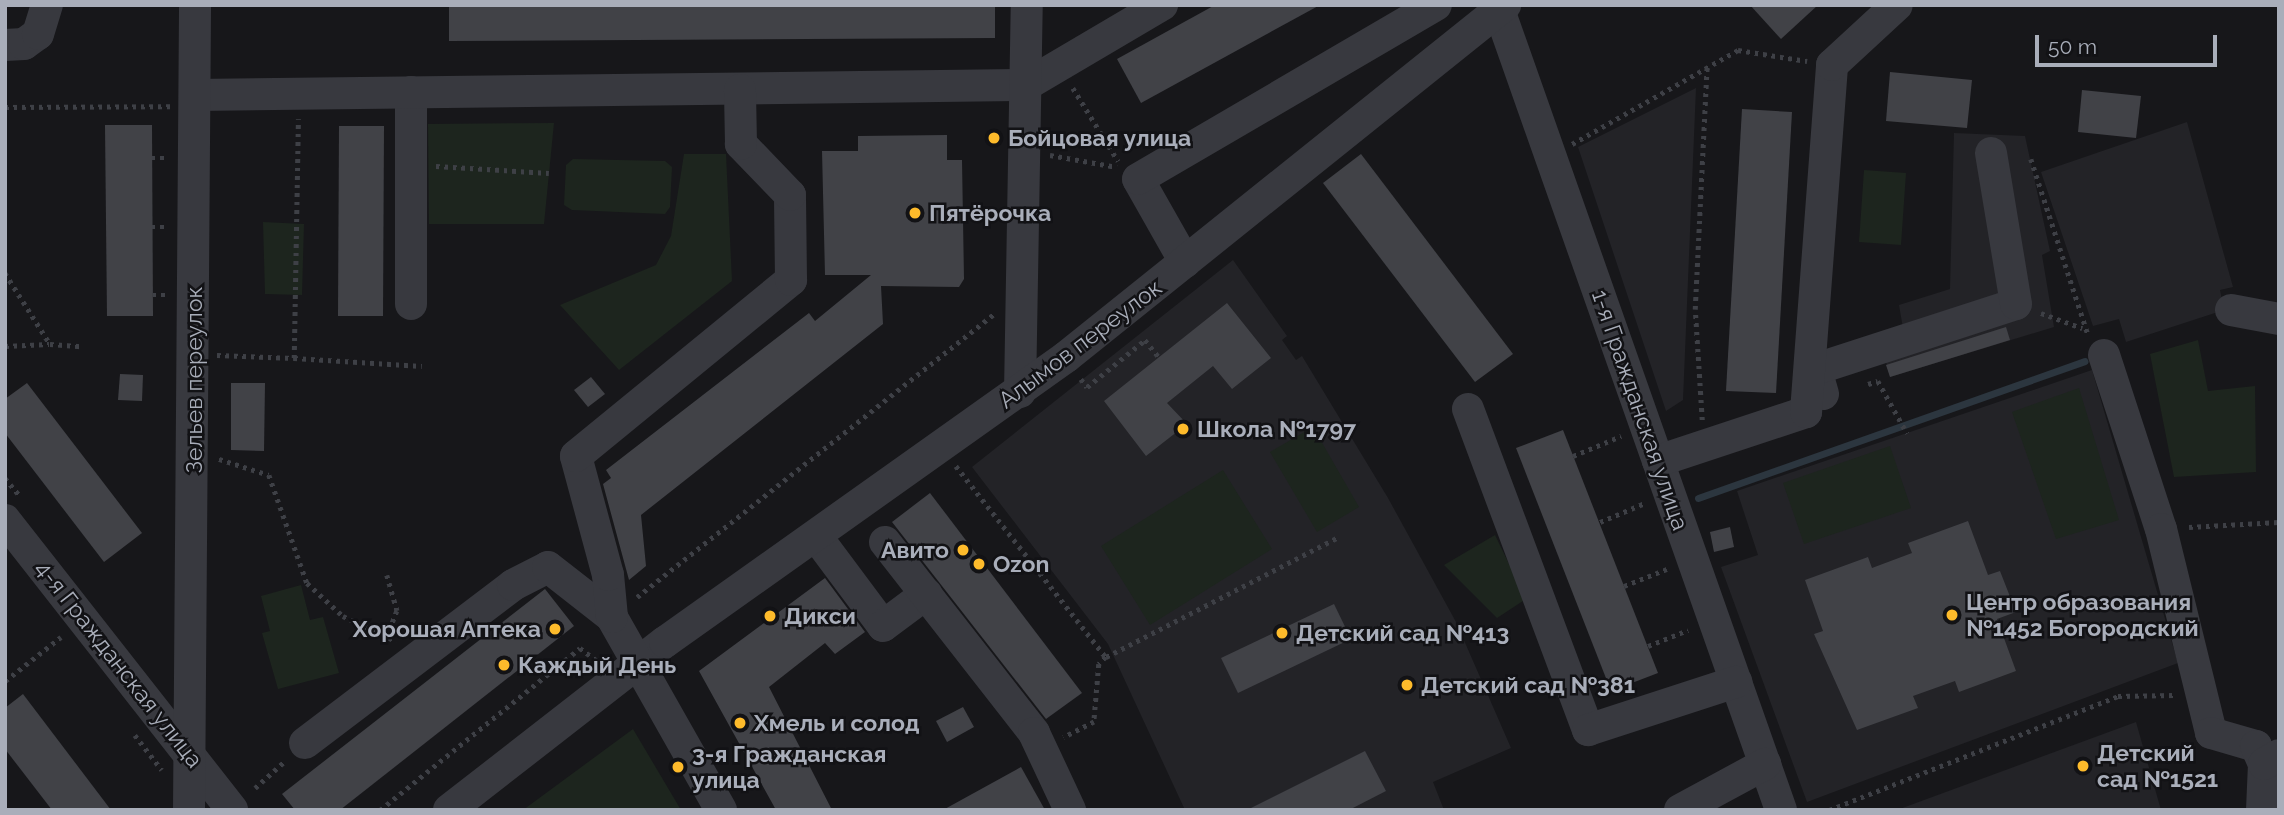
<!DOCTYPE html>
<meta charset="utf-8">
<style>
body{margin:0}
#map{position:relative;width:2284px;height:815px;overflow:hidden;background:#17171a;font-family:Raleway,sans-serif}
div>[style]{position:absolute}
.built>*{inset:0;background:#232327}
.green>*{inset:0;background:#1d251e}
.stream>*{height:7px;margin:-3.5px;padding:0 3.5px;transform-origin:3.5px;border-radius:3.5px;background:#2c363f}
.building>*{inset:0;background:#414247}
.path>*{height:4.5px;margin-top:-2.25px;transform-origin:0;background:repeating-linear-gradient(90deg,#3e4046 0 3.5px,transparent 0 8.5px)}
.minor>*{height:32px;margin:-16px;padding:0 16px;transform-origin:16px;border-radius:16px;background:#38393f}
.dots>*{width:19px;height:19px;translate:-50% -50%;box-sizing:border-box;border:4px solid #121215;border-radius:50%}
span{translate:-50% -50%;white-space:nowrap;text-align:center;line-height:1.15;-webkit-text-stroke:5px #121215;paint-order:stroke}
.poi-label{font-size:23px;color:#a9aeba;font-weight:700}
.left{translate:0 -50%;text-align:left}
.right{translate:-100% -50%;text-align:right}
.street-label{font-size:23px;color:#a9aeba}
.frame{position:absolute;inset:0;border:7px solid #a9aeba;pointer-events:none}
.scale{position:absolute;left:2035px;top:35px;width:182px;height:32px;box-sizing:border-box;border:4px solid #a9aeba;border-top:0;padding-left:9px;font-size:21px;line-height:24px;white-space:nowrap;color:#a9aeba;-webkit-text-stroke:5px #121215;paint-order:stroke}
</style>
<div id="map">
<div class="built">
<i style="clip-path:polygon(1696px 88px,1683px 400px,1666px 411px,1578px 147px)"></i>
<i style="clip-path:polygon(2187px 122px,2233px 287px,2220px 290px,2224px 310px,2126px 342px,2119px 319px,2093px 326px,2041px 172px)"></i>
<i style="clip-path:polygon(1954px 133px,2025px 136px,2050px 251px,2042px 255px,2054px 327px,1890px 377px,1878px 333px,1903px 328px,1899px 305px,1950px 289px)"></i>
<i style="clip-path:polygon(1233px 260px,1287px 336px,1282px 340px,1296px 360px,1302px 356px,1388px 498px,1456px 622px,1511px 748px,1433px 782px,1444px 810px,1185px 810px,1108px 644px,972px 467px)"></i>
<i style="clip-path:polygon(2092px 370px,2178px 663px,1807px 802px,1721px 567px,1758px 555px,1737px 491px)"></i>
<i style="clip-path:polygon(2136px 722px,2161px 810px,1897px 810px)"></i>
</div>
<div class="green">
<i style="clip-path:polygon(554px 123px,544px 224px,429px 224px,428px 124px)"></i>
<i style="clip-path:polygon(684px 154px,726px 154px,732px 281px,619px 370px,560px 305px,656px 265px,671px 236px)"></i>
<i style="clip-path:polygon(573px 159px,665px 161px,672px 167px,670px 207px,665px 214px,572px 210px,564px 205px,566px 165px)"></i>
<i style="clip-path:polygon(1864px 170px,1906px 173px,1901px 245px,1859px 242px)"></i>
<i style="clip-path:polygon(263px 222px,304px 224px,302px 295px,265px 294px)"></i>
<i style="clip-path:polygon(2198px 340px,2208px 391px,2255px 386px,2256px 472px,2174px 477px,2150px 354px)"></i>
<i style="clip-path:polygon(2079px 388px,2119px 520px,2056px 539px,2012px 412px)"></i>
<i style="clip-path:polygon(1313px 427px,1359px 507px,1317px 532px,1270px 452px)"></i>
<i style="clip-path:polygon(1890px 446px,1911px 508px,1804px 544px,1783px 483px)"></i>
<i style="clip-path:polygon(1223px 470px,1272px 549px,1150px 625px,1101px 546px)"></i>
<i style="clip-path:polygon(1495px 535px,1526px 599px,1497px 618px,1444px 565px)"></i>
<i style="clip-path:polygon(301px 585px,310px 620px,323px 617px,339px 673px,278px 689px,262px 633px,270px 631px,261px 596px)"></i>
<i style="clip-path:polygon(633px 729px,681px 810px,523px 810px)"></i>
</div>
<div class="stream">
<i style="left:1698px;top:498px;width:410px;rotate:-19.5deg"></i>
</div>
<div class="building">
<i style="clip-path:polygon(449px 5px,995px 5px,995px 38px,449px 41px)"></i>
<i style="clip-path:polygon(1215px 5px,1320px 5px,1141px 103px,1117px 59px)"></i>
<i style="clip-path:polygon(1750px 5px,1818px 5px,1781px 39px)"></i>
<i style="clip-path:polygon(1890px 72px,1972px 80px,1967px 128px,1886px 121px)"></i>
<i style="clip-path:polygon(2082px 90px,2141px 96px,2136px 138px,2078px 132px)"></i>
<i style="clip-path:polygon(1742px 109px,1792px 112px,1776px 393px,1726px 391px)"></i>
<i style="clip-path:polygon(105px 125px,152px 125px,153px 316px,107px 316px)"></i>
<i style="clip-path:polygon(339px 126px,384px 126px,383px 316px,338px 316px)"></i>
<i style="clip-path:polygon(947px 135px,947px 160px,962px 160px,964px 279px,959px 287px,881px 286px,883px 324px,641px 515px,646px 566px,629px 580px,603px 484px,611px 478px,606px 470px,809px 313px,815px 321px,871px 275px,825px 275px,822px 151px,858px 151px,858px 136px)"></i>
<i style="clip-path:polygon(1361px 154px,1513px 354px,1475px 382px,1323px 183px)"></i>
<i style="clip-path:polygon(1227px 303px,1271px 358px,1232px 389px,1213px 366px,1167px 403px,1187px 424px,1146px 456px,1104px 401px)"></i>
<i style="clip-path:polygon(2006px 327px,2010px 340px,1890px 377px,1886px 365px)"></i>
<i style="clip-path:polygon(120px 374px,143px 375px,142px 401px,118px 400px)"></i>
<i style="clip-path:polygon(591px 377px,605px 394px,588px 407px,574px 390px)"></i>
<i style="clip-path:polygon(27px 383px,142px 533px,104px 562px,5px 433px,5px 399px)"></i>
<i style="clip-path:polygon(231px 383px,265px 383px,264px 451px,231px 450px)"></i>
<i style="clip-path:polygon(1563px 430px,1658px 673px,1611px 691px,1516px 448px)"></i>
<i style="clip-path:polygon(930px 493px,1082px 693px,1046px 719px,892px 522px)"></i>
<i style="clip-path:polygon(1968px 521px,1988px 575px,2000px 571px,2016px 612px,1997px 619px,2016px 671px,1959px 692px,1955px 681px,1913px 696px,1918px 708px,1857px 730px,1814px 634px,1823px 631px,1805px 580px,1868px 557px,1872px 568px,1912px 553px,1908px 543px)"></i>
<i style="clip-path:polygon(1730px 527px,1734px 547px,1714px 552px,1710px 532px)"></i>
<i style="clip-path:polygon(825px 578px,865px 632px,835px 654px,825px 643px,769px 687px,832px 810px,776px 810px,699px 671px)"></i>
<i style="clip-path:polygon(545px 589px,574px 626px,340px 810px,295px 810px,282px 794px)"></i>
<i style="clip-path:polygon(1334px 604px,1351px 639px,1238px 693px,1221px 658px)"></i>
<i style="clip-path:polygon(23px 694px,111px 810px,52px 810px,5px 749px,5px 708px)"></i>
<i style="clip-path:polygon(963px 707px,974px 727px,947px 742px,936px 721px)"></i>
<i style="clip-path:polygon(1365px 751px,1386px 791px,1349px 810px,1247px 810px)"></i>
<i style="clip-path:polygon(1021px 767px,1045px 810px,943px 810px)"></i>
</div>
<div class="path">
<i style="left:1073px;top:88px;width:86px;rotate:58.3deg"></i>
<i style="left:5px;top:107px;width:165px;rotate:-0.3deg"></i>
<i style="left:1572px;top:144px;width:191px;rotate:-29.5deg"></i>
<i style="left:1738px;top:50px;width:70px;rotate:9.1deg"></i>
<i style="left:1050px;top:155px;width:68px;rotate:10.2deg"></i>
<i style="left:152px;top:158px;width:16px"></i>
<i style="left:2031px;top:159px;width:184px;rotate:72deg"></i>
<i style="left:436px;top:166px;width:113px;rotate:3.5deg"></i>
<i style="left:152px;top:227px;width:17px"></i>
<i style="left:5px;top:273px;width:84px;rotate:57.6deg"></i>
<i style="left:50px;top:344px;width:31px;rotate:4deg"></i>
<i style="left:153px;top:295px;width:13px"></i>
<i style="left:2041px;top:313px;width:44px;rotate:20.1deg"></i>
<i style="left:5px;top:346px;width:44px;rotate:-2.6deg"></i>
<i style="left:217px;top:355px;width:77px;rotate:2.2deg"></i>
<i style="left:294px;top:358px;width:239px;rotate:-89deg"></i>
<i style="left:294px;top:358px;width:128px;rotate:3.6deg"></i>
<i style="left:1081px;top:379px;width:10px;rotate:53deg"></i>
<i style="left:1087px;top:387px;width:75px;rotate:-39deg"></i>
<i style="left:1145px;top:340px;width:22px;rotate:51deg"></i>
<i style="left:1868px;top:384px;width:10px;rotate:-17deg"></i>
<i style="left:1878px;top:381px;width:60px;rotate:60.9deg"></i>
<i style="left:1702px;top:420px;width:111px;rotate:-93.6deg"></i>
<i style="left:1695px;top:309px;width:242px;rotate:-87.2deg"></i>
<i style="left:1573px;top:456px;width:52px;rotate:-22.6deg"></i>
<i style="left:219px;top:459px;width:52px;rotate:17.7deg"></i>
<i style="left:269px;top:475px;width:114px;rotate:70.6deg"></i>
<i style="left:307px;top:583px;width:49px;rotate:42.5deg"></i>
<i style="left:343px;top:616px;width:59px;rotate:25.3deg"></i>
<i style="left:956px;top:466px;width:243px;rotate:51.9deg"></i>
<i style="left:1106px;top:657px;width:10px;rotate:135deg"></i>
<i style="left:1099px;top:664px;width:58px;rotate:94.9deg"></i>
<i style="left:1094px;top:722px;width:34px;rotate:153deg"></i>
<i style="left:5px;top:478px;width:23px;rotate:50deg"></i>
<i style="left:1600px;top:522px;width:49px;rotate:-22.9deg"></i>
<i style="left:2189px;top:527px;width:90px;rotate:-3.2deg"></i>
<i style="left:387px;top:575px;width:37px;rotate:74deg"></i>
<i style="left:397px;top:611px;width:28px;rotate:111deg"></i>
<i style="left:1624px;top:586px;width:46px;rotate:-21.6deg"></i>
<i style="left:637px;top:597px;width:457px;rotate:-38.4deg"></i>
<i style="left:1648px;top:646px;width:43px;rotate:-21.8deg"></i>
<i style="left:1106px;top:657px;width:260px;rotate:-27.3deg"></i>
<i style="left:5px;top:681px;width:71px;rotate:-38.2deg"></i>
<i style="left:135px;top:735px;width:44px;rotate:52.4deg"></i>
<i style="left:255px;top:788px;width:42px;rotate:-42.1deg"></i>
<i style="left:380px;top:810px;width:257px;rotate:-39deg"></i>
<i style="left:580px;top:648px;width:21px;rotate:37deg"></i>
<i style="left:1829px;top:810px;width:311px;rotate:-21.5deg"></i>
<i style="left:2118px;top:696px;width:57px;rotate:-1deg"></i>
</div>
<div class="minor">
<i style="left:1499px;top:10px;width:848px;rotate:70.58deg"></i>
<i style="left:5px;top:45px;width:19px;rotate:-3deg"></i>
<i style="left:24px;top:44px;width:17px;rotate:-36deg"></i>
<i style="left:38px;top:34px;width:30px;rotate:-73deg"></i>
<i style="left:411px;top:92px;width:212px;rotate:90deg"></i>
<i style="left:195px;top:95px;width:831px;rotate:-0.69deg"></i>
<i style="left:1026px;top:85px;width:158px;rotate:-30.5deg"></i>
<i style="left:1185px;top:262px;width:95px;rotate:-119.5deg"></i>
<i style="left:1138px;top:179px;width:345px;rotate:-30.3deg"></i>
<i style="left:2231px;top:310px;width:49px;rotate:10.6deg"></i>
<i style="left:2104px;top:355px;width:183px;rotate:71.9deg"></i>
<i style="left:2161px;top:529px;width:210px;rotate:76.2deg"></i>
<i style="left:2211px;top:733px;width:47px;rotate:16.1deg"></i>
<i style="left:2256px;top:746px;width:20px;rotate:66deg"></i>
<i style="left:1020px;top:392px;width:387px;rotate:-89deg"></i>
<i style="left:1823px;top:394px;width:26px;rotate:-106deg"></i>
<i style="left:1816px;top:369px;width:210px;rotate:-18deg"></i>
<i style="left:2016px;top:304px;width:153px;rotate:-99.4deg"></i>
<i style="left:1468px;top:409px;width:343px;rotate:69.5deg"></i>
<i style="left:1588px;top:730px;width:156px;rotate:-18deg"></i>
<i style="left:1658px;top:461px;width:156px;rotate:-18.3deg"></i>
<i style="left:1806px;top:412px;width:348px;rotate:-85.7deg"></i>
<i style="left:1832px;top:65px;width:88px;rotate:-42.7deg"></i>
<i style="left:5px;top:520px;width:368px;rotate:51.9deg"></i>
<i style="left:816px;top:536px;width:112px;rotate:53.3deg"></i>
<i style="left:883px;top:626px;width:54px;rotate:-36.7deg"></i>
<i style="left:885px;top:542px;width:242px;rotate:52deg"></i>
<i style="left:1034px;top:733px;width:85px;rotate:64.9deg"></i>
<i style="left:305px;top:743px;width:261px;rotate:-37.2deg"></i>
<i style="left:513px;top:585px;width:39px;rotate:-27deg"></i>
<i style="left:548px;top:567px;width:81px;rotate:38deg"></i>
<i style="left:189px;top:810px;width:805px;rotate:-89.57deg"></i>
<i style="left:449px;top:810px;width:274px;rotate:-37.9deg"></i>
<i style="left:665px;top:642px;width:492px;rotate:-35.4deg"></i>
<i style="left:1066px;top:357px;width:563px;rotate:-38.72deg"></i>
<i style="left:721px;top:810px;width:222px;rotate:-119.5deg"></i>
<i style="left:612px;top:617px;width:42px;rotate:-95.4deg"></i>
<i style="left:608px;top:575px;width:123px;rotate:-105.1deg"></i>
<i style="left:576px;top:456px;width:278px;rotate:-39.3deg"></i>
<i style="left:791px;top:280px;width:85px;rotate:-90.7deg"></i>
<i style="left:790px;top:195px;width:71px;rotate:-133.9deg"></i>
<i style="left:741px;top:144px;width:54px;rotate:-91.1deg"></i>
<i style="left:1680px;top:810px;width:97px;rotate:-28.4deg"></i>
<i style="left:2262px;top:810px;width:46px;rotate:-87.5deg"></i>
<i style="left:2264px;top:764px;width:17px;rotate:-31deg"></i>
</div>
<div class="dots">
<i style="left:994px;top:138px;background:#febb2b"></i>
<i style="left:915px;top:213px;background:#febb2b"></i>
<i style="left:1183px;top:429px;background:#febb2b"></i>
<i style="left:963px;top:550px;background:#febb2b"></i>
<i style="left:979px;top:564px;background:#febb2b"></i>
<i style="left:1952px;top:615px;background:#febb2b"></i>
<i style="left:770px;top:616px;background:#febb2b"></i>
<i style="left:555px;top:629px;background:#febb2b"></i>
<i style="left:1282px;top:633px;background:#febb2b"></i>
<i style="left:504px;top:665px;background:#febb2b"></i>
<i style="left:1407px;top:685px;background:#febb2b"></i>
<i style="left:740px;top:723px;background:#febb2b"></i>
<i style="left:2083px;top:766px;background:#febb2b"></i>
<i style="left:678px;top:767px;background:#febb2b"></i>
</div>
<div class="poi-label">
<span class="left" style="left:1008px;top:138px">Бойцовая улица</span>
<span class="left" style="left:929px;top:213px">Пятёрочка</span>
<span class="left" style="left:1197px;top:429px">Школа №1797</span>
<span class="right" style="left:949px;top:550px">Авито</span>
<span class="left" style="left:993px;top:564px">Ozon</span>
<span class="left" style="left:1966px;top:615px">Центр образования<br>№1452 Богородский</span>
<span class="left" style="left:784px;top:616px">Дикси</span>
<span class="right" style="left:541px;top:629px">Хорошая Аптека</span>
<span class="left" style="left:1296px;top:633px">Детский сад №413</span>
<span class="left" style="left:518px;top:665px">Каждый День</span>
<span class="left" style="left:1421px;top:685px">Детский сад №381</span>
<span class="left" style="left:754px;top:723px">Хмель и солод</span>
<span class="left" style="left:2097px;top:766px">Детский<br>сад №1521</span>
<span class="left" style="left:692px;top:767px">3-я Гражданская<br>улица</span>
</div>
<div class="street-label">
<span style="left:1080px;top:344px;rotate:-37deg">Алымов переулок</span>
<span style="left:194px;top:380px;rotate:-90deg">Зельев переулок</span>
<span style="left:1640px;top:410px;rotate:71deg">1-я Гражданская улица</span>
<span style="left:119px;top:664px;rotate:52deg">4-я Гражданская улица</span>
</div>
<div class="frame"></div>
<div class="scale">50 m</div>
</div>
